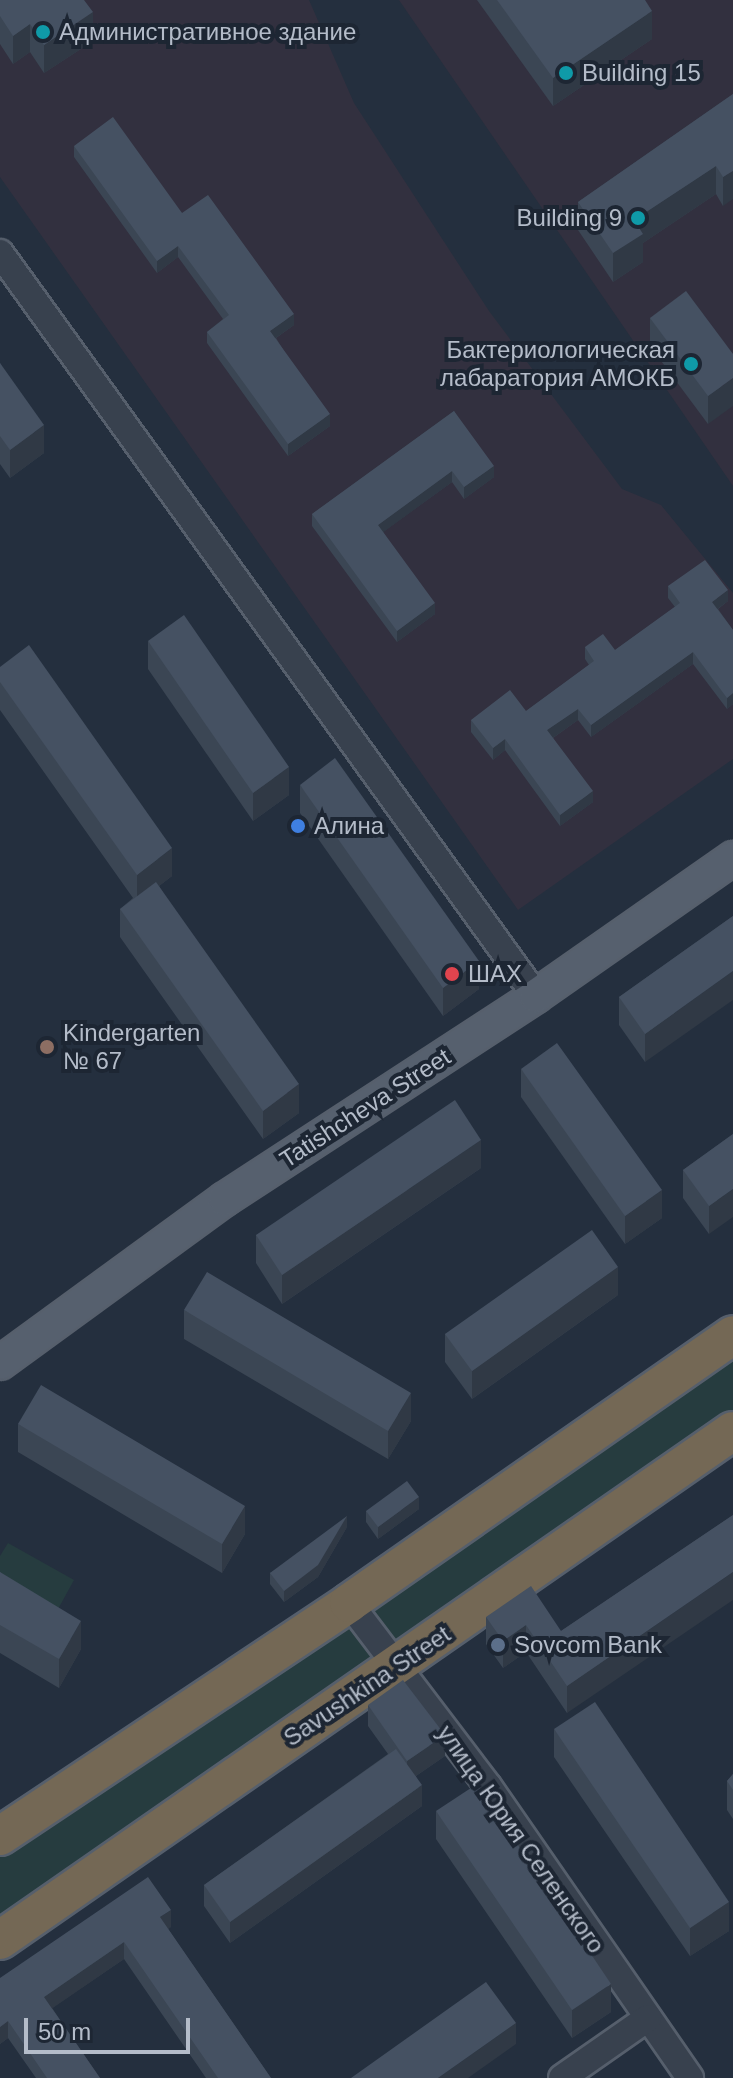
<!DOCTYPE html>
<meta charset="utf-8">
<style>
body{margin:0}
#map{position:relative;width:733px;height:2078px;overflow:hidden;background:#242f3e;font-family:Arial,sans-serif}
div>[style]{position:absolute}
.medical>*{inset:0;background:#32303f}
.green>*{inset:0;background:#263c3f}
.roads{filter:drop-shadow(2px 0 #565f6c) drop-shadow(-2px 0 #565f6c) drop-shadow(0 2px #565f6c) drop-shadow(0 -2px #565f6c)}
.minor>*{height:26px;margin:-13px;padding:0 13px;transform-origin:13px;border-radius:13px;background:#38414e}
.major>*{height:32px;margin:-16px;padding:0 16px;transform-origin:16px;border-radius:16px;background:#56606e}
.highway>*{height:38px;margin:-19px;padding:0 19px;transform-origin:19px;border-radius:19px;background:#746855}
.wall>*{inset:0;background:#3b4654}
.shaded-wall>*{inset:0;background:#303945}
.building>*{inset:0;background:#455162}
.dots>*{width:22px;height:22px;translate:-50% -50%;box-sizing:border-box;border:4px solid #1d2633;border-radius:50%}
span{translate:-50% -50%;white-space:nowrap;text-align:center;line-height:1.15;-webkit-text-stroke:8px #1d2633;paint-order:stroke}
.poi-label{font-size:24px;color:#b4bcc9}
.left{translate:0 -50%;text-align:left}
.right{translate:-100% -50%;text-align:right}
.street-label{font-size:24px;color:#b4bcc9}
.scale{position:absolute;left:24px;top:2018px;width:166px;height:36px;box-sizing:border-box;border:4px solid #b4bcc9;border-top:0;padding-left:10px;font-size:24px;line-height:28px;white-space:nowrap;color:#b4bcc9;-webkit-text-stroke:6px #1d2633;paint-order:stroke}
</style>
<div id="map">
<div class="medical">
<i style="clip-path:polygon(0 0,309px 0,354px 103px,489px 311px,622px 489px,661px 505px,733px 593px,733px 759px,518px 910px,0 177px)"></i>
<i style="clip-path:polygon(399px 0,733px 0,733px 486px)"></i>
</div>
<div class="green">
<i style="clip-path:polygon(733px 1335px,733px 1429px,0 1940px,0 1836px)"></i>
<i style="clip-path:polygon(8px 1543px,74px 1580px,57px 1611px,0 1579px,0 1556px)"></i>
</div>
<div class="roads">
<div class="minor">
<i style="left:0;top:253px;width:916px;rotate:54.19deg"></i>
<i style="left:349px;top:1603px;width:230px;rotate:52.8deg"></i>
<i style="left:488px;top:1786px;width:355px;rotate:55.3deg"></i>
<i style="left:562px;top:2078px;width:105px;rotate:-34.9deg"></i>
</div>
<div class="major">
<i style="left:0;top:1363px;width:278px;rotate:-36.1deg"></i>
<i style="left:225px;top:1199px;width:371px;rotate:-33.1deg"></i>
<i style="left:536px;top:996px;width:241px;rotate:-35deg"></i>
</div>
<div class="highway">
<i style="left:0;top:1836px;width:420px;rotate:-33.7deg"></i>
<i style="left:349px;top:1603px;width:468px;rotate:-34.9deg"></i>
<i style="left:0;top:1940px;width:892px;rotate:-34.78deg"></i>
</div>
</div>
<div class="wall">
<i style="clip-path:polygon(0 0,93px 41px,44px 73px,30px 52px,13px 64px,0 44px)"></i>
<i style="clip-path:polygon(477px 0,645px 0,652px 39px,553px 106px)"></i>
<i style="clip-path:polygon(733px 94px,723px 206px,716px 194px,643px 243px,643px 262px,613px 282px,578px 230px,578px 202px)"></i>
<i style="clip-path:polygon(74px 146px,182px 213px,294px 325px,276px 338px,330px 426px,288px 456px,207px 343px,207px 332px,223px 319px,178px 257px,157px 273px,74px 157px)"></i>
<i style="clip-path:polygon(650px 318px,733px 354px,708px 424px,650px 346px)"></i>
<i style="clip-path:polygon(0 363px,44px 453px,10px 478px,0 464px)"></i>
<i style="clip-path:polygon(454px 411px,494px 477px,464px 499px,452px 482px,383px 532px,435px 614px,397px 642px,312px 526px,312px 514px)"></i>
<i style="clip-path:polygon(668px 586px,728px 601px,718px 609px,733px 630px,733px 704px,727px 709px,693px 664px,591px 737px,578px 720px,553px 738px,593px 802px,560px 826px,505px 750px,493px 760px,471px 732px,471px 720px,526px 711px,589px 665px,585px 659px,585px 647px,615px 650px,675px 607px,668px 598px)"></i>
<i style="clip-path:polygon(148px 641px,289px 795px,253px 821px,148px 669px)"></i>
<i style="clip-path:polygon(0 667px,172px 876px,159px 886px,299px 1113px,263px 1139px,120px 937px,120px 909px,133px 898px,0 710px)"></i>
<i style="clip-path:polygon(300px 785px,479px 989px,443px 1016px,300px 813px)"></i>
<i style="clip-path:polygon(733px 916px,645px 1062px,619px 1025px,619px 997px)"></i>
<i style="clip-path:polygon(521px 1069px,662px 1218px,625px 1244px,521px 1097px)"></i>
<i style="clip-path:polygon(733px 1134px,709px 1234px,683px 1198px,683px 1170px)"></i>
<i style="clip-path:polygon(481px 1168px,282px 1304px,256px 1263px,256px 1235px)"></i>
<i style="clip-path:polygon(618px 1295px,472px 1399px,445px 1362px,445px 1334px)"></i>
<i style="clip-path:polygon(184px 1310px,411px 1421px,388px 1459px,184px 1339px)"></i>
<i style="clip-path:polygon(18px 1424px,245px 1534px,222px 1573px,18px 1452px)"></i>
<i style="clip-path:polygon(419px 1509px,378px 1539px,366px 1522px,366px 1511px)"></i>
<i style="clip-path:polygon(733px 1515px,567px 1713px,526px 1652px,503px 1668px,486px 1644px,486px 1617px,561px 1631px)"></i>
<i style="clip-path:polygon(347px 1527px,318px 1577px,284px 1602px,270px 1584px,270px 1573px)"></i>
<i style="clip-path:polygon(0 1572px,81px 1649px,59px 1688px,0 1653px)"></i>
<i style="clip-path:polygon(368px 1705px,445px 1756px,416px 1776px,422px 1806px,230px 1943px,204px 1906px,204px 1885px,388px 1754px,368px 1726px)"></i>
<i style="clip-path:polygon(554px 1729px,729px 1931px,690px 1956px,554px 1757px)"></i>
<i style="clip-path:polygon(733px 1774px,733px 1819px,727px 1810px,727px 1781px)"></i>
<i style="clip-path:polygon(436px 1811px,611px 2012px,572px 2038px,436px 1839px)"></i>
<i style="clip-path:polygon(171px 1927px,168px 1929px,271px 2078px,206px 2078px,124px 1959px,52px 2008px,100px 2078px,36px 2078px,8px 2038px,0 2044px,0 1978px)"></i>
</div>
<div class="shaded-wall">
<i style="clip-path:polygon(652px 11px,652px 39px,553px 106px,553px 78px)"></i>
<i style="clip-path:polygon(93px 12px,93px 41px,44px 73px,44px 45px)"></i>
<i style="clip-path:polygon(30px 24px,30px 52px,13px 64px,13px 36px)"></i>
<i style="clip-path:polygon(716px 166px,716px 194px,643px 243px,643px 262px,613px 282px,613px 253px,634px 220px)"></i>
<i style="clip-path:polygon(733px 171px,733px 199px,723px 206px,723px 177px)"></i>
<i style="clip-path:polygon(178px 246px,178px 257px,157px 273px,157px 261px)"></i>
<i style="clip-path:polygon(294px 314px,294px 325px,270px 342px,270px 331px)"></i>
<i style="clip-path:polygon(733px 378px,733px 406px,708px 424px,708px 396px)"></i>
<i style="clip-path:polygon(330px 414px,330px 426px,288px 456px,288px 444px)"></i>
<i style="clip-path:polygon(44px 425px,44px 453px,10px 478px,10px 450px)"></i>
<i style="clip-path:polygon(494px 466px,494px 477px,464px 499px,464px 487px)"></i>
<i style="clip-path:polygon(452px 471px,452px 482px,378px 536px,378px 525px)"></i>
<i style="clip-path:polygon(728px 590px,728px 601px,712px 613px,712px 602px)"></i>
<i style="clip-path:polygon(435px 603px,435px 614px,397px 642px,397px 631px)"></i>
<i style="clip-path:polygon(693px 652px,693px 664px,591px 737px,591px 725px)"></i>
<i style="clip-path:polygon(733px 693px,733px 704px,727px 709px,727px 698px)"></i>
<i style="clip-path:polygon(578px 709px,578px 720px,547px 742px,547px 730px)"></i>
<i style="clip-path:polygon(505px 739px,505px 750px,493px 760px,493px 748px)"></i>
<i style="clip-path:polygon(289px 767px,289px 795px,253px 821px,253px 793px)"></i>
<i style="clip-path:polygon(593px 791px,593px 802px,560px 826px,560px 815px)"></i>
<i style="clip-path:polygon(172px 848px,172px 876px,137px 903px,137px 875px)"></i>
<i style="clip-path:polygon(479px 961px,479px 989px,443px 1016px,443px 988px)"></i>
<i style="clip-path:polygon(733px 971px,733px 1000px,645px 1062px,645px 1034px)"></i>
<i style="clip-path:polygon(299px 1084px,299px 1113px,263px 1139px,263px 1111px)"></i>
<i style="clip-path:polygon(481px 1140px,481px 1168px,282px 1304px,282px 1275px)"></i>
<i style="clip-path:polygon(733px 1189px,733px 1217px,709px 1234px,709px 1206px)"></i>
<i style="clip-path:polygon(662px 1190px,662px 1218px,625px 1244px,625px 1216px)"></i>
<i style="clip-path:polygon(618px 1267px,618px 1295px,472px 1399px,472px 1371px)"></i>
<i style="clip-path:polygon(411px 1393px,411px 1421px,388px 1459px,388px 1431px)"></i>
<i style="clip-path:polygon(419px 1497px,419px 1509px,378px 1539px,378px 1527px)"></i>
<i style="clip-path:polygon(245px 1506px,245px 1534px,222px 1573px,222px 1544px)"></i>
<i style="clip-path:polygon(347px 1516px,347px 1527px,318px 1577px,284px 1602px,284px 1591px)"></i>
<i style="clip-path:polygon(733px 1572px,733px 1600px,567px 1713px,567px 1686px)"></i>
<i style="clip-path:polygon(81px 1621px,81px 1649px,59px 1688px,59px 1659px)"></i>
<i style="clip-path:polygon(526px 1625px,526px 1652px,503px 1668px,503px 1641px)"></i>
<i style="clip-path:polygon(445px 1735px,445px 1756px,407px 1782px,407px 1761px)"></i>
<i style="clip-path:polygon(422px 1785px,422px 1806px,230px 1943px,230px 1922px)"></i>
<i style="clip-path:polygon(729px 1902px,729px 1931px,690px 1956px,690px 1928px)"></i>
<i style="clip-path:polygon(171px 1910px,171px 1927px,160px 1934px,160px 1917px)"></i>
<i style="clip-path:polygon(124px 1942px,124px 1959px,44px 2014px,44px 1997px)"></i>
<i style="clip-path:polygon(611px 1984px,611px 2012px,572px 2038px,572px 2010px)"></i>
<i style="clip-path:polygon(8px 2021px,8px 2038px,0 2044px,0 2027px)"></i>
<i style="clip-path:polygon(516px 2023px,516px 2044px,468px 2078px,438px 2078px)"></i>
</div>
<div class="building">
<i style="clip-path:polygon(0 0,84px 0,93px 12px,44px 45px,30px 24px,13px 36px,0 16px)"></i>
<i style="clip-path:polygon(497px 0,645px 0,652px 11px,553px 78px)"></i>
<i style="clip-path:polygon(733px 94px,733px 171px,723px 177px,716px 166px,634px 220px,643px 234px,613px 253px,578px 202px)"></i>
<i style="clip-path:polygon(113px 117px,182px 213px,208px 195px,294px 314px,270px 331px,330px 414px,288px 444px,207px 332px,229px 315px,178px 246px,157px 261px,74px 146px)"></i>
<i style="clip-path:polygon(686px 291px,733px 354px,733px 378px,708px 396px,650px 318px)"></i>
<i style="clip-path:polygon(0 363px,44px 425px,10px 450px,0 436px)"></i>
<i style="clip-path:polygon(454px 411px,494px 466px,464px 487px,452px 471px,378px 525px,435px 603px,397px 631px,312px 514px)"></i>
<i style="clip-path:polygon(705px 560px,728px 590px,712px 602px,733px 630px,733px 693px,727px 698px,693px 652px,591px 725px,578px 709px,547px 730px,593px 791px,560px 815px,505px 739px,493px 748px,471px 720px,510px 690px,526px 711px,594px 661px,585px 647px,603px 634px,615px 650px,680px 603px,668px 586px)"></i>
<i style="clip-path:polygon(184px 615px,289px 767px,253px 793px,148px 641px)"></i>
<i style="clip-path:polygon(29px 645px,172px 848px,137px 875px,0 682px,0 667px)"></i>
<i style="clip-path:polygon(335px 758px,479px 961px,443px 988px,300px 785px)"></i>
<i style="clip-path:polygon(156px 882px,299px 1084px,263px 1111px,120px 909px)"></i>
<i style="clip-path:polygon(733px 916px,733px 971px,645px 1034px,619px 997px)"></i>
<i style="clip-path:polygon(557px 1043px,662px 1190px,625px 1216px,521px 1069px)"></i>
<i style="clip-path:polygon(455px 1100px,481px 1140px,282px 1275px,256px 1235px)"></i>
<i style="clip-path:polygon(733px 1134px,733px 1189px,709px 1206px,683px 1170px)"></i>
<i style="clip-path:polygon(592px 1230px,618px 1267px,472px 1371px,445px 1334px)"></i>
<i style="clip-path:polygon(207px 1272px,411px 1393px,388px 1431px,184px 1310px)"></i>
<i style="clip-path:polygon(41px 1385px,245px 1506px,222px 1544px,18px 1424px)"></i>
<i style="clip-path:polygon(407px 1481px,419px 1497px,378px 1527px,366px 1511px)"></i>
<i style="clip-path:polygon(733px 1515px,733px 1572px,567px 1686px,526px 1625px,503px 1641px,486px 1617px,531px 1586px,561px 1631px)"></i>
<i style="clip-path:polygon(347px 1516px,318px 1565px,284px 1591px,270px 1573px)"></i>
<i style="clip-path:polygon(0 1572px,81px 1621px,59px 1659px,0 1625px)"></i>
<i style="clip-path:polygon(403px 1680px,445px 1735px,407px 1761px,368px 1705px)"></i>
<i style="clip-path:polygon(595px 1702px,729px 1902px,690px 1928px,554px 1729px)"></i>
<i style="clip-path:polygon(396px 1749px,422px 1785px,230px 1922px,204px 1885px)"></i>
<i style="clip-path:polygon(733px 1774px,733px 1790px,727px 1781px)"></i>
<i style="clip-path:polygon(477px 1784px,611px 1984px,572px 2010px,436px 1811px)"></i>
<i style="clip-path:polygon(148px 1877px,171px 1910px,160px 1917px,271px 2078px,218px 2078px,124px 1942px,44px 1997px,100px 2078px,47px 2078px,8px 2021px,0 2027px,0 1978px)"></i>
<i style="clip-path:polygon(486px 1982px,516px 2023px,438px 2078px,351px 2078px)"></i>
</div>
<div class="dots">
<i style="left:43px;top:32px;background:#0f9aa8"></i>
<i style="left:566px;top:73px;background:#0f9aa8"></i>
<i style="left:638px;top:218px;background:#0f9aa8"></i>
<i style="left:691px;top:364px;background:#0f9aa8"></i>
<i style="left:298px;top:826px;background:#3f7fe0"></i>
<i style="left:452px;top:974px;background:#e0444e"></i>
<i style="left:47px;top:1047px;background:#8d6e63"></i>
<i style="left:498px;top:1645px;background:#5c6f8a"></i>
</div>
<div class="poi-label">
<span class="left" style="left:59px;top:32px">Административное здание</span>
<span class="left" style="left:582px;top:73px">Building 15</span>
<span class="right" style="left:622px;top:218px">Building 9</span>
<span class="right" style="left:675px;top:364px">Бактериологическая<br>лабаратория АМОКБ</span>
<span class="left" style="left:314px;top:826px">Алина</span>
<span class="left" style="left:468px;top:974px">ШАХ</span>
<span class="left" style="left:63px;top:1047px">Kindergarten<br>№ 67</span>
<span class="left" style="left:514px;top:1645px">Sovcom Bank</span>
</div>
<div class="street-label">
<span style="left:365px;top:1108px;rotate:-33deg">Tatishcheva Street</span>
<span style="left:367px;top:1686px;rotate:-34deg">Savushkina Street</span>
<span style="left:521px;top:1839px;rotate:55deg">улица Юрия Селенского</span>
</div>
<div class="scale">50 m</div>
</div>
